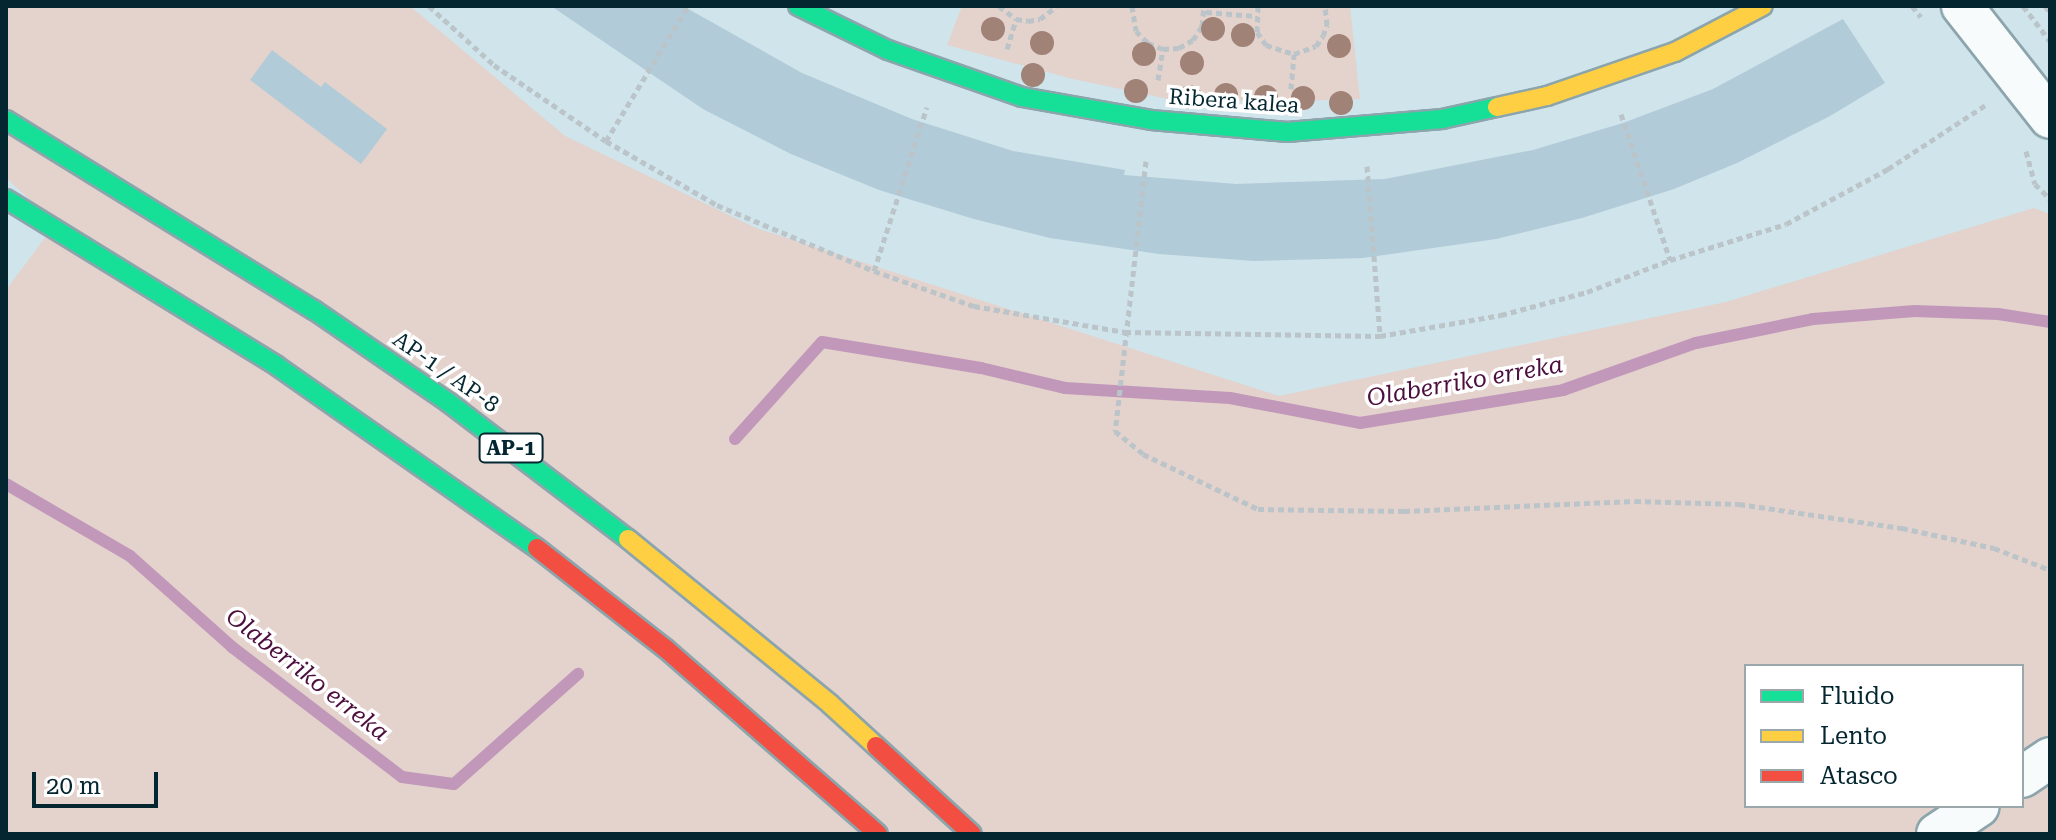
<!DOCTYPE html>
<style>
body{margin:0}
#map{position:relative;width:2056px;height:840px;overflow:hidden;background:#cfe4eb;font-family:"Roboto Serif",serif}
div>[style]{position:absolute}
.green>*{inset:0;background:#e4d2cc}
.stream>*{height:12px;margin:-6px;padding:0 6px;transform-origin:6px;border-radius:6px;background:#c198ba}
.building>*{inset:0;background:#b2cbd8}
.path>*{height:5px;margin-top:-2.5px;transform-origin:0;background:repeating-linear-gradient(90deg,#bbc4c9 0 6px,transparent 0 10px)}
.roads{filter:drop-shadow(2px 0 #8ca5ac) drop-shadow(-2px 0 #8ca5ac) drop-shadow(0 2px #8ca5ac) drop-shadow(0 -2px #8ca5ac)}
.street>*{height:40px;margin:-20px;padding:0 20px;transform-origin:20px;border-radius:20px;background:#f8fbfc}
.fast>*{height:18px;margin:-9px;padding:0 9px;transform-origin:9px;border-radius:9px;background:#16e098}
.slow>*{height:18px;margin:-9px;padding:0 9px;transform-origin:9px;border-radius:9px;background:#ffcf43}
.jam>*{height:18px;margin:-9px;padding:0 9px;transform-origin:9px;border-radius:9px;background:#f24e42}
.trees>*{width:24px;height:24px;margin:-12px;border-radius:50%;background:#a08276}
span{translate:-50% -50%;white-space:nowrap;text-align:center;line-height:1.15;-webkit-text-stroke:7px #fff;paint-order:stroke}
.shield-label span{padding:2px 6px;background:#fff;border:2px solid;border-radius:6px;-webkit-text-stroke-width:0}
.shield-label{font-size:20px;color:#032630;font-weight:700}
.street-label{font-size:22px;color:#032630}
.water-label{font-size:24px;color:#4c0e3d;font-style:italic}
.frame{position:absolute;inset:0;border:8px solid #032630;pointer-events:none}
.legend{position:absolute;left:1744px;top:664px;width:280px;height:144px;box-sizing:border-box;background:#fff;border:2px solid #9aa8ac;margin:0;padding:10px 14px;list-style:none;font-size:24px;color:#032630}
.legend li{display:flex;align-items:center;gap:16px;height:40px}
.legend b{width:40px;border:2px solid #9aa8ac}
.scale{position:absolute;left:32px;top:772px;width:126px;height:36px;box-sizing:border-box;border:4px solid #032630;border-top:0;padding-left:10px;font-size:24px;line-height:28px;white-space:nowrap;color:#032630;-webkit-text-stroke:6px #fff;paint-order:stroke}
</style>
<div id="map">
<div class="green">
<i style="clip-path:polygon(evenodd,6px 6px,410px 6px,565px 136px,756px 228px,1279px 396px,1726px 302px,2034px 208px,2050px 214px,2050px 834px,6px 834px,6px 290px,56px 223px,6px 178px,6px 6px,1746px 666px,2022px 666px,2022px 806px,1746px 806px,1746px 666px)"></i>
<i style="clip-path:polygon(962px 6px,1350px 6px,1360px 99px,1266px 102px,1168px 99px,1073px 79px,947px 45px)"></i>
</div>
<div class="stream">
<i style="left:735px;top:439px;width:130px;rotate:-48.1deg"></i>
<i style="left:822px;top:342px;width:161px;rotate:9.3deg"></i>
<i style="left:981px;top:368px;width:86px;rotate:13.4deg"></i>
<i style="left:1065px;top:388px;width:165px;rotate:3.5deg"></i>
<i style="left:1230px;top:398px;width:132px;rotate:10.9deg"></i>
<i style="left:1360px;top:423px;width:206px;rotate:-9.2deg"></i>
<i style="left:1563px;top:390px;width:141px;rotate:-19.5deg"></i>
<i style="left:1696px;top:343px;width:119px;rotate:-11.6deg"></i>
<i style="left:1813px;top:319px;width:102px;rotate:-4.5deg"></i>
<i style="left:1915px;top:311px;width:83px;rotate:2.1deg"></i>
<i style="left:1998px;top:314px;width:53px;rotate:8.7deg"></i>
<i style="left:6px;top:484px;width:143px;rotate:30.1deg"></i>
<i style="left:130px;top:556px;width:137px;rotate:41.7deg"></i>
<i style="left:232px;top:647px;width:214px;rotate:37.4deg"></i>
<i style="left:402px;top:777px;width:52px;rotate:7.7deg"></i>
<i style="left:454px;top:784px;width:166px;rotate:-41.6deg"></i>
</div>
<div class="building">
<i style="clip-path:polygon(551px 6px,683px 6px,802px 73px,912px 119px,1013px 151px,1125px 170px,1124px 175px,1236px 184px,1385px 179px,1533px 150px,1623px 123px,1713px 89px,1843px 19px,1885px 83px,1830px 116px,1737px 163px,1674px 189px,1582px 218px,1496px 239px,1363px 258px,1254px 261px,1159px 254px,1050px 238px,974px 219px,879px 190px,791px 154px,703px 109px)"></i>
<i style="clip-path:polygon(272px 50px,321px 87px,325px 82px,387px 129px,361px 164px,250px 80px)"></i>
</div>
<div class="path">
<i style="left:429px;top:6px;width:88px;rotate:42.2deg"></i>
<i style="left:494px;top:65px;width:135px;rotate:34.2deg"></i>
<i style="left:606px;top:141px;width:128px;rotate:30deg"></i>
<i style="left:717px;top:205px;width:170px;rotate:22.8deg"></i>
<i style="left:874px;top:271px;width:106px;rotate:19.3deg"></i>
<i style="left:974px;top:306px;width:153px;rotate:9.8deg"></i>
<i style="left:1125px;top:332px;width:255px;rotate:0.9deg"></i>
<i style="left:1380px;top:336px;width:123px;rotate:-9.8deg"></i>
<i style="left:1501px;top:315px;width:89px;rotate:-15deg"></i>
<i style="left:1587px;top:292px;width:89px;rotate:-21.1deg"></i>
<i style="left:1670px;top:260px;width:121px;rotate:-17.2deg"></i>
<i style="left:1786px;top:224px;width:116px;rotate:-28.3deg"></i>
<i style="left:1888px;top:169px;width:118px;rotate:-33.3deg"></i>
<i style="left:999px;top:6px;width:21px;rotate:37deg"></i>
<i style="left:1016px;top:19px;width:12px;rotate:9deg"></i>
<i style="left:1028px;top:21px;width:12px;rotate:-9deg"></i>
<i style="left:1040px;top:19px;width:21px;rotate:-37deg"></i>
<i style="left:1132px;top:6px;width:25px;rotate:81deg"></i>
<i style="left:1136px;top:31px;width:17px;rotate:45deg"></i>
<i style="left:1148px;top:43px;width:16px;rotate:22deg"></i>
<i style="left:1163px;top:49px;width:16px;rotate:-4deg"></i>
<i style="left:1179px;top:48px;width:16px;rotate:-30deg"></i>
<i style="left:1193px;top:40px;width:17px;rotate:-57deg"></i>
<i style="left:1202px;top:26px;width:20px;rotate:-84deg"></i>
<i style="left:1258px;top:6px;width:26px;rotate:92deg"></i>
<i style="left:1257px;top:32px;width:16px;rotate:55deg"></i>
<i style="left:1266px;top:45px;width:29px;rotate:18deg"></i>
<i style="left:1294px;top:54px;width:23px;rotate:-20deg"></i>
<i style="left:1316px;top:46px;width:12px;rotate:-55deg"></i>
<i style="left:1323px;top:36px;width:12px;rotate:-70deg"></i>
<i style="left:1327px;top:25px;width:19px;rotate:-96deg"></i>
<i style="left:1912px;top:6px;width:14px;rotate:51deg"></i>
<i style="left:2023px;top:6px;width:44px;rotate:52.4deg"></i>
<i style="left:2045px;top:6px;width:8px;rotate:50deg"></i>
<i style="left:1206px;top:12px;width:49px;rotate:4.7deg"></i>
<i style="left:1007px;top:49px;width:31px;rotate:-73deg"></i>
<i style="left:1158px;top:80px;width:31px;rotate:-81deg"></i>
<i style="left:1291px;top:89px;width:35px;rotate:-85deg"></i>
<i style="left:1621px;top:114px;width:154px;rotate:71.4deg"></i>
<i style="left:606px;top:141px;width:158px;rotate:-58.7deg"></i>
<i style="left:2026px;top:151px;width:34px;rotate:75deg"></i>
<i style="left:2035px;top:184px;width:21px;rotate:45deg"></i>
<i style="left:1146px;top:161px;width:272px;rotate:96.5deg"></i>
<i style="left:1115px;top:431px;width:36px;rotate:39deg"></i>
<i style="left:1143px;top:454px;width:127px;rotate:25.6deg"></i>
<i style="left:1258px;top:509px;width:146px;rotate:0.8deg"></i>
<i style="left:1404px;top:511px;width:231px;rotate:-2.5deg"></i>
<i style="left:1635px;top:501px;width:104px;rotate:1.7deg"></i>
<i style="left:1739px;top:504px;width:165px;rotate:8.4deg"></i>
<i style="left:1902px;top:528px;width:94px;rotate:12.3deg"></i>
<i style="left:1994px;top:548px;width:60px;rotate:21.4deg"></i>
<i style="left:1367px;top:166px;width:170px;rotate:85.6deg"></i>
<i style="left:874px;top:271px;width:172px;rotate:-72.1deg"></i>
</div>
<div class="roads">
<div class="street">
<i style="left:1962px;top:6px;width:142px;rotate:51.8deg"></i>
<i style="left:2022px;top:777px;width:34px;rotate:-34deg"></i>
<i style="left:1937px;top:834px;width:50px;rotate:-33.7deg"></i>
</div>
<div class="fast">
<i style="left:798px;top:6px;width:100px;rotate:26.1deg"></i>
<i style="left:888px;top:50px;width:142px;rotate:19.3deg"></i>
<i style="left:1022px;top:97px;width:131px;rotate:10.1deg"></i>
<i style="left:1151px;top:120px;width:137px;rotate:5deg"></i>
<i style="left:1287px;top:132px;width:156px;rotate:-4.8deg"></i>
<i style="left:1442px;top:119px;width:56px;rotate:-12.3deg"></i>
<i style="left:6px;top:120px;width:362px;rotate:31.7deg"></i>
<i style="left:314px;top:310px;width:163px;rotate:34.5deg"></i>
<i style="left:448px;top:402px;width:226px;rotate:37.3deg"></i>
<i style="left:6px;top:199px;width:318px;rotate:31.6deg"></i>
<i style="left:277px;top:366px;width:317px;rotate:35deg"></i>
</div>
<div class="slow">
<i style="left:1497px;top:107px;width:51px;rotate:-12.4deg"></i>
<i style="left:1547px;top:96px;width:135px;rotate:-19deg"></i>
<i style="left:1675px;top:52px;width:99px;rotate:-27.6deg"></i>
<i style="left:628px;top:539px;width:261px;rotate:39.2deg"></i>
<i style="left:830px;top:704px;width:62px;rotate:42.4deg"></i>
</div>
<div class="jam">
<i style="left:537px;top:548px;width:164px;rotate:38.1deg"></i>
<i style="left:666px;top:649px;width:281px;rotate:41.1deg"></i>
<i style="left:876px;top:746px;width:130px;rotate:42.5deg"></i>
</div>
</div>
<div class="trees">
<i style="left:993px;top:29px"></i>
<i style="left:1213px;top:29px"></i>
<i style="left:1243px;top:35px"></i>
<i style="left:1042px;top:43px"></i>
<i style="left:1339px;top:46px"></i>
<i style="left:1144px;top:54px"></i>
<i style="left:1192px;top:63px"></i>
<i style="left:1033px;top:75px"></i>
<i style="left:1136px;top:91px"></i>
<i style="left:1226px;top:95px"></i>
<i style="left:1190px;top:97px"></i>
<i style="left:1266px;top:97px"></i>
<i style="left:1303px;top:98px"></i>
<i style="left:1341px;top:103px"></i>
</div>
<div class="shield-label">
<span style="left:511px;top:448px">AP-1</span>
</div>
<div class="street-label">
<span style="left:1234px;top:101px;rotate:4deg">Ribera kalea</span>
<span style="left:446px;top:372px;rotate:35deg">AP-1 / AP-8</span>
</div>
<div class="water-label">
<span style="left:1465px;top:382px;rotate:-10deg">Olaberriko erreka</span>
<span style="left:307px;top:675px;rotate:38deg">Olaberriko erreka</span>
</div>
<div class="frame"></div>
<ul class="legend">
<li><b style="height:10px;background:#16e098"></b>Fluido</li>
<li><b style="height:10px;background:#ffcf43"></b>Lento</li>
<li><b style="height:10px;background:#f24e42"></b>Atasco</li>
</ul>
<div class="scale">20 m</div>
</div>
